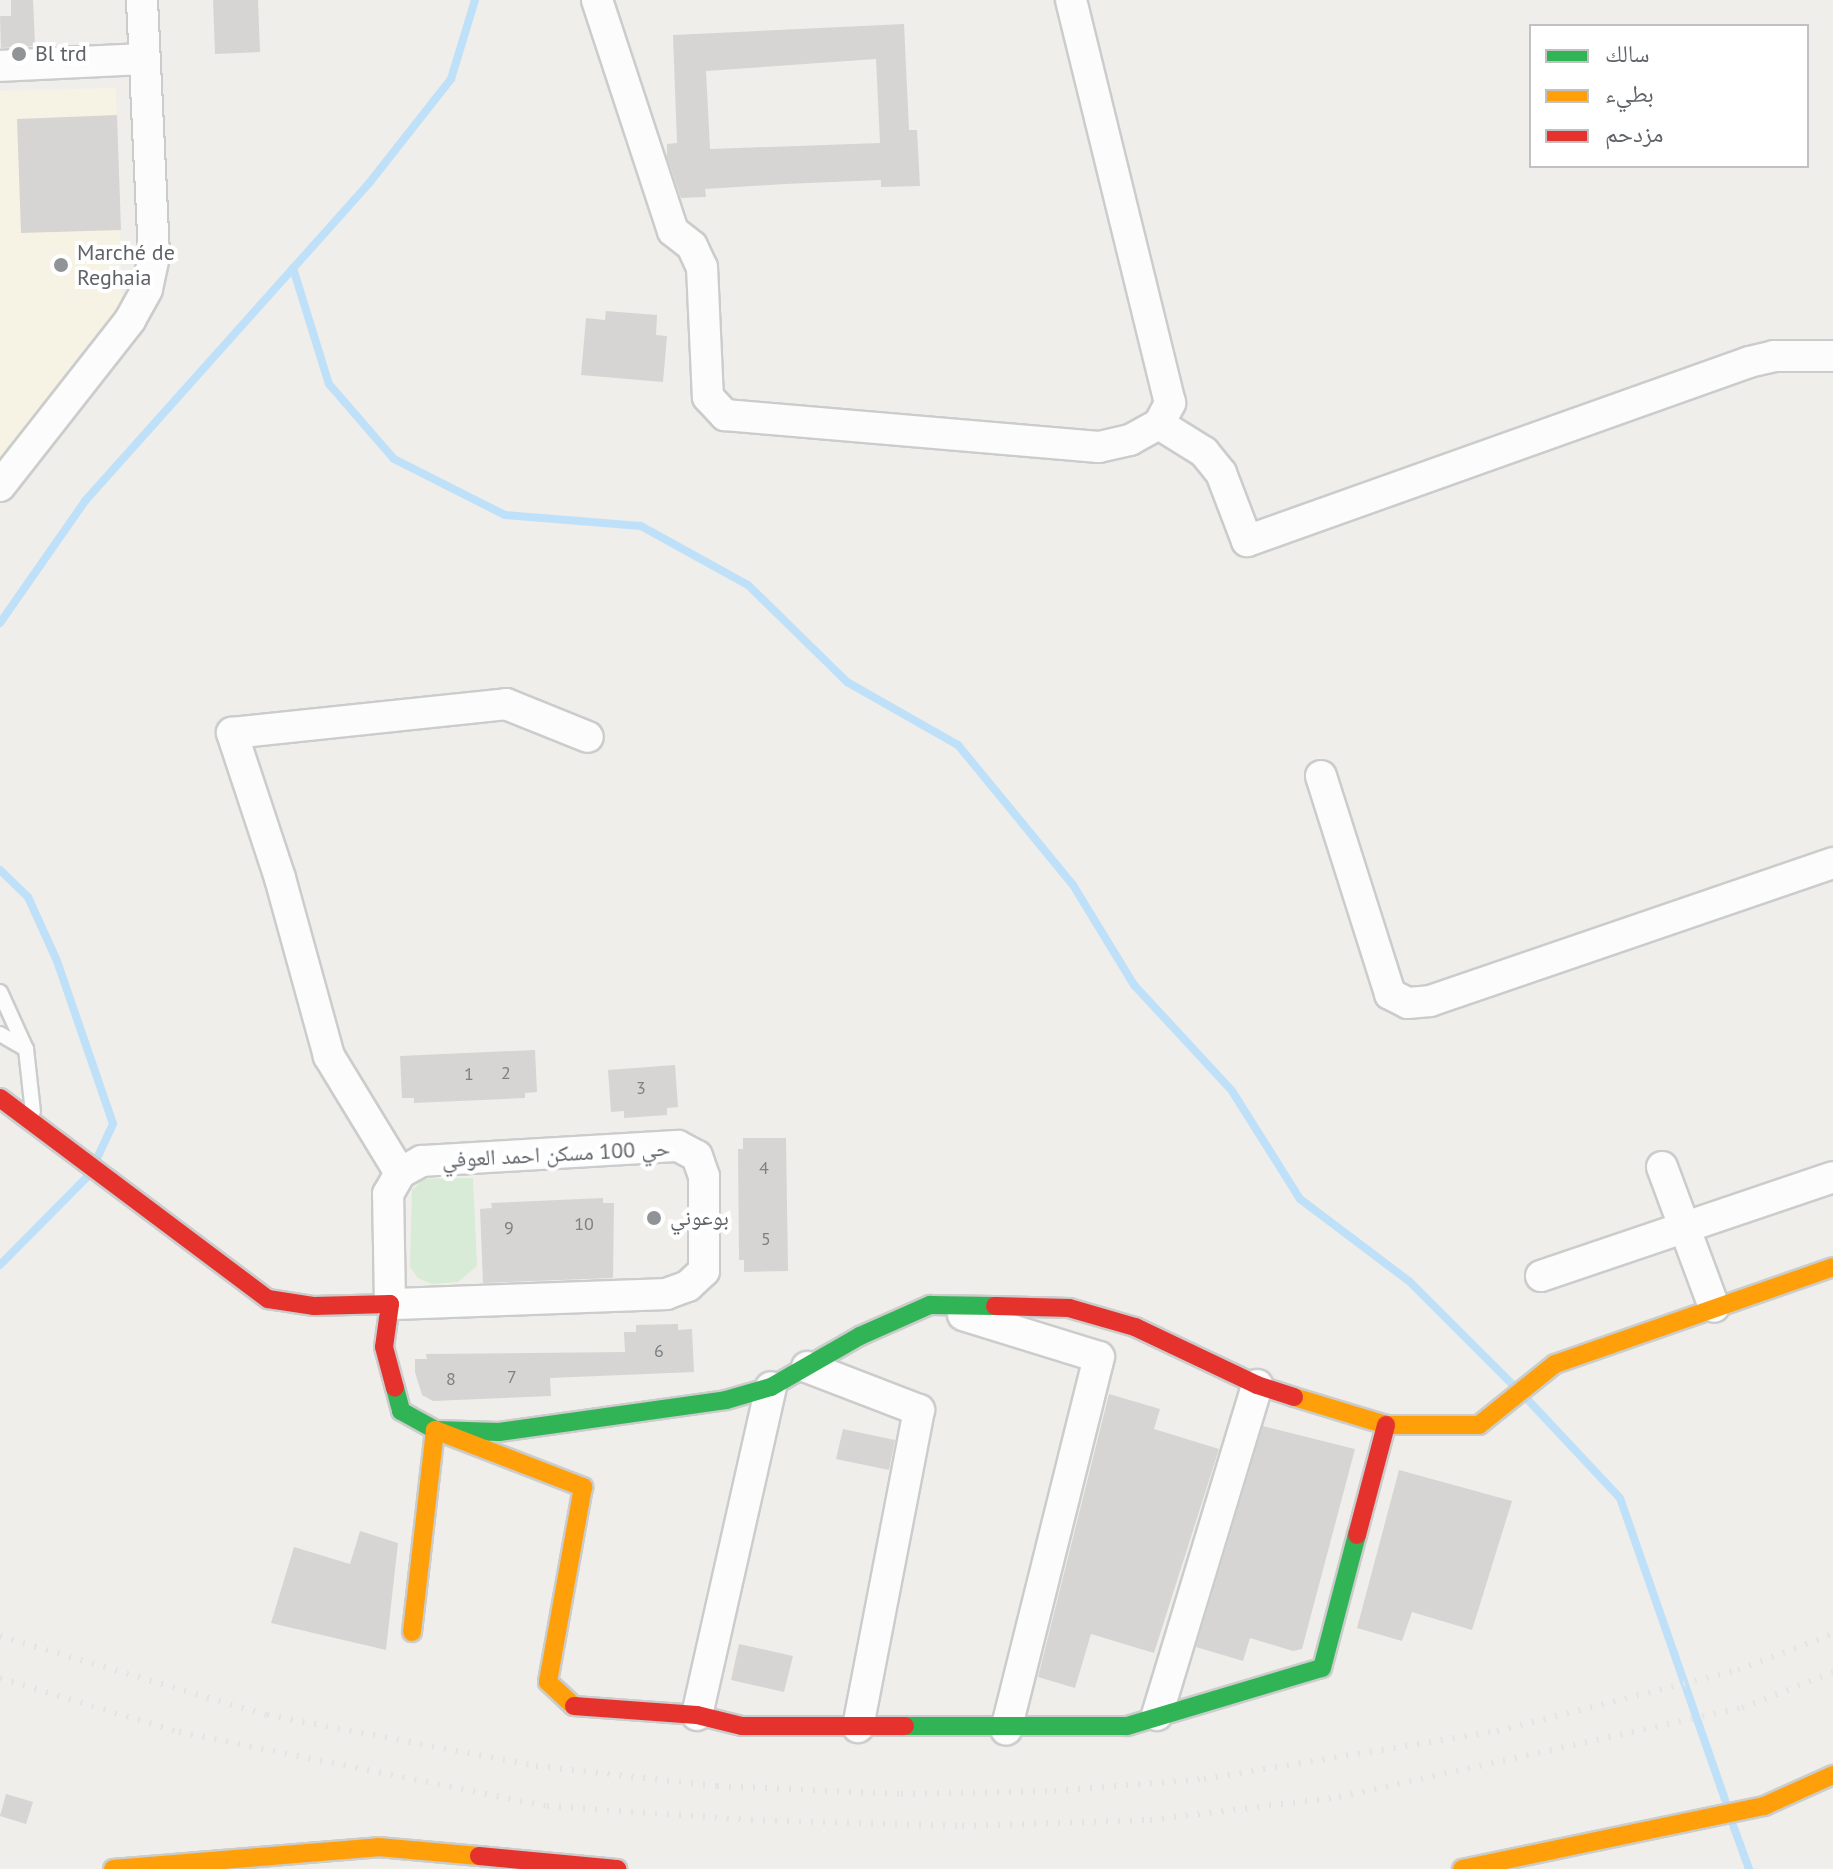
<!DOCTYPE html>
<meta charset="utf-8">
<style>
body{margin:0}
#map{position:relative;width:1833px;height:1869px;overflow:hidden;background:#efeeea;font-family:"PT Sans","Noto Naskh Arabic",sans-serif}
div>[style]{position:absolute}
.commercial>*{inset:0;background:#f7f3e4}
.green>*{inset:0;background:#d8ebd6}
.stream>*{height:8px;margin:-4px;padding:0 4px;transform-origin:4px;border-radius:4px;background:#bfe0f9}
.building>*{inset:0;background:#d6d5d3}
.roads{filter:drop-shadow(2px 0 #cbcccc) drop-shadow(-2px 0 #cbcccc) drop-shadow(0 2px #cbcccc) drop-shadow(0 -2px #cbcccc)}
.lane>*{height:14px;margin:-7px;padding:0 7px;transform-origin:7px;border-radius:7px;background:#fdfcfc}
.street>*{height:30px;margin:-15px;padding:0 15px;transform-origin:15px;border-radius:15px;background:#fdfcfc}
.fast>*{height:18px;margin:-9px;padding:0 9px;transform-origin:9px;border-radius:9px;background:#30b455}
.slow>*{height:18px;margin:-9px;padding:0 9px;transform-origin:9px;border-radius:9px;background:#ff9f0a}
.jam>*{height:18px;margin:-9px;padding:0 9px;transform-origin:9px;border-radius:9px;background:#e5322d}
.rail>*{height:6px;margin-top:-3px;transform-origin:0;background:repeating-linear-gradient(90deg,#e4e4e4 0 2px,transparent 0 12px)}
.dots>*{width:22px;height:22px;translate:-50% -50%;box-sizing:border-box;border:4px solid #fff;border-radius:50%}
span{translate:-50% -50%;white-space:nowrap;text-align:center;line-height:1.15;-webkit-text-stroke:8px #fff;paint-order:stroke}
.number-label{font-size:18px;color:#7e8184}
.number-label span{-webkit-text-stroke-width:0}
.poi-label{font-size:22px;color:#5f6368}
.left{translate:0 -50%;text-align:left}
.street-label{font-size:22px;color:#5f6368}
.legend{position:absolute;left:1529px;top:24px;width:280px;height:144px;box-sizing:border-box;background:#fff;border:2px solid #bfc1c3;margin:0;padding:10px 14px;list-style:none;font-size:24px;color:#5f6368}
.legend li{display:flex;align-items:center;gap:16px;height:40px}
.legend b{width:40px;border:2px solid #bfc1c3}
</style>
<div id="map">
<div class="commercial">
<i style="clip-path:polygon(116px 88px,122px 301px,0 462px,0 91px)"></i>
</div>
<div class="green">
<i style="clip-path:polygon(473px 1178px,477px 1266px,458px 1282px,432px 1284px,418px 1278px,410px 1267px,412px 1190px,423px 1179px)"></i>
</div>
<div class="stream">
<i style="left:293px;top:268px;width:121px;rotate:72.8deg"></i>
<i style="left:329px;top:384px;width:99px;rotate:49.1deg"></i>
<i style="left:394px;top:459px;width:124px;rotate:26.8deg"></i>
<i style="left:505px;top:515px;width:136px;rotate:4.6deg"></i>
<i style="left:641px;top:526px;width:122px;rotate:28.9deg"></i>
<i style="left:748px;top:585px;width:139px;rotate:44.4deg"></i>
<i style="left:847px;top:682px;width:128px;rotate:29.6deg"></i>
<i style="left:958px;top:745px;width:181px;rotate:50.6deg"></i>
<i style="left:1073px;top:885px;width:117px;rotate:58.6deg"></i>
<i style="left:1134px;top:985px;width:144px;rotate:47.2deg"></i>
<i style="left:1232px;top:1091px;width:128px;rotate:57.8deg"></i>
<i style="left:1300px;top:1199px;width:136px;rotate:37deg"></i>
<i style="left:1409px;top:1281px;width:147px;rotate:45deg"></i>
<i style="left:0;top:623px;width:149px;rotate:-55.1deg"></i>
<i style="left:85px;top:501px;width:428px;rotate:-48.2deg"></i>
<i style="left:370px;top:182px;width:131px;rotate:-51.8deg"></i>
<i style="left:451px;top:79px;width:83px;rotate:-73.1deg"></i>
<i style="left:0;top:870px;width:39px;rotate:44deg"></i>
<i style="left:28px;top:897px;width:70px;rotate:65.6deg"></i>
<i style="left:57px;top:961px;width:172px;rotate:71deg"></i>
<i style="left:113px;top:1124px;width:38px;rotate:115deg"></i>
<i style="left:0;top:1265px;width:124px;rotate:-45.3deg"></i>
<i style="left:1528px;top:1400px;width:134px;rotate:46.8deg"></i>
<i style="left:1620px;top:1498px;width:320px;rotate:70.8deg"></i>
<i style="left:1733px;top:1825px;width:47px;rotate:70deg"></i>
</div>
<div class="building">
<i style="clip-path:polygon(11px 0,33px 0,35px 46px,1px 48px,0 16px,11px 16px)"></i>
<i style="clip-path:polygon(213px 0,258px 0,260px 52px,215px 54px)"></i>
<i style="clip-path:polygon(evenodd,904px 24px,909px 130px,917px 130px,920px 186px,881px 187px,881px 180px,785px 184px,705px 189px,706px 197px,681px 198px,667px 157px,667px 144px,677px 143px,673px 35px,904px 24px,876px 59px,880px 143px,710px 149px,706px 71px,876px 59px)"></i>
<i style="clip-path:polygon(117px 115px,121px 230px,21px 233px,17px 119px)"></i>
<i style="clip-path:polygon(606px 311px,657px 315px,656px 335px,667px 336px,663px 382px,581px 375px,586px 318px,605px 320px)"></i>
<i style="clip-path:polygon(535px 1050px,537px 1092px,525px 1093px,525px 1098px,414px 1103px,414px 1098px,402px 1098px,400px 1056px)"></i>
<i style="clip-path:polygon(675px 1065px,678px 1107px,667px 1108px,667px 1115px,624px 1118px,624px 1111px,611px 1112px,608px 1070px)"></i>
<i style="clip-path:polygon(743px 1138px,786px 1138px,788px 1271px,744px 1272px,744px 1260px,739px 1260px,738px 1149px,743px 1149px)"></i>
<i style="clip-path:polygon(603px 1198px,603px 1203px,614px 1203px,613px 1278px,483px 1283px,480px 1209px,492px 1208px,491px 1203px)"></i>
<i style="clip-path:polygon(678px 1324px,678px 1330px,692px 1329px,694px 1372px,550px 1378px,551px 1396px,433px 1401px,422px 1395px,415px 1372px,415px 1359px,427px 1359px,426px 1354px,625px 1352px,624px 1332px,636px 1332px,636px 1325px)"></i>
<i style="clip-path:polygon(1109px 1394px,1160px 1409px,1154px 1429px,1219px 1449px,1154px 1653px,1091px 1634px,1075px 1688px,1038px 1677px)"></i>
<i style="clip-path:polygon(1263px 1426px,1355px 1449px,1302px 1649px,1293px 1651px,1250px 1638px,1243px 1661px,1196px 1647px)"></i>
<i style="clip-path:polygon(843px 1429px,895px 1440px,889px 1470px,836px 1459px)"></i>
<i style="clip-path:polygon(1399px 1470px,1512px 1501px,1472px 1630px,1412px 1612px,1402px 1641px,1357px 1628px)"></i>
<i style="clip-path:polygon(360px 1531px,398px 1543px,386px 1650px,271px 1623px,294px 1547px,350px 1564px)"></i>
<i style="clip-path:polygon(739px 1644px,793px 1656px,784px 1692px,731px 1680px)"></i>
<i style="clip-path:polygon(6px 1794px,33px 1802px,26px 1824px,0 1816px)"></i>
</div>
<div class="roads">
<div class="lane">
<i style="left:0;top:992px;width:63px;rotate:65.5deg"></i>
<i style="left:26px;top:1049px;width:63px;rotate:83.7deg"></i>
<i style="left:0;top:1034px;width:30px;rotate:30deg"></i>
</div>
<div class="street">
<i style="left:597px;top:0;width:243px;rotate:71.8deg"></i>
<i style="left:673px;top:231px;width:24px;rotate:38deg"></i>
<i style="left:692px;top:246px;width:23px;rotate:65deg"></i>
<i style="left:702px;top:267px;width:130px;rotate:87.4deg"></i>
<i style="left:708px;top:397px;width:25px;rotate:47deg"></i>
<i style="left:725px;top:415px;width:375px;rotate:4.9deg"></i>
<i style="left:1099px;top:447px;width:32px;rotate:-13deg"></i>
<i style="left:1130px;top:440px;width:33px;rotate:-29deg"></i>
<i style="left:1159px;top:424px;width:24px;rotate:-62deg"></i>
<i style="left:1170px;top:403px;width:415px;rotate:-103.8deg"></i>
<i style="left:0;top:66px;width:144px;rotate:-2.8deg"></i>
<i style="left:1159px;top:424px;width:53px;rotate:31.9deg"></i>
<i style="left:1204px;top:452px;width:27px;rotate:51deg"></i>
<i style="left:1221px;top:473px;width:73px;rotate:69.1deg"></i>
<i style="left:1247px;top:541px;width:533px;rotate:-19.62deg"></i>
<i style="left:1749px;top:362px;width:26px;rotate:-13deg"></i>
<i style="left:1774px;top:356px;width:59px"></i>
<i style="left:0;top:486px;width:211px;rotate:-51.9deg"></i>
<i style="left:130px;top:320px;width:35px;rotate:-61deg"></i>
<i style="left:147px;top:289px;width:35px;rotate:-78deg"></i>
<i style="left:154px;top:255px;width:255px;rotate:-92.7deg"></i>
<i style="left:1321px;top:776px;width:229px;rotate:72.4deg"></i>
<i style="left:1390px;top:994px;width:20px;rotate:27deg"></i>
<i style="left:1408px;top:1003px;width:22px;rotate:-5deg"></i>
<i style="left:1430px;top:1001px;width:426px;rotate:-18.9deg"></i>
<i style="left:678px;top:1146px;width:21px;rotate:28deg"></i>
<i style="left:697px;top:1156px;width:21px;rotate:71deg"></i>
<i style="left:704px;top:1176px;width:95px;rotate:90deg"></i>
<i style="left:704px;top:1271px;width:22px;rotate:137deg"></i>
<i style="left:688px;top:1286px;width:23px;rotate:160deg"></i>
<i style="left:666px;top:1294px;width:276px;rotate:177.9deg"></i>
<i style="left:390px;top:1304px;width:110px;rotate:-91deg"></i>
<i style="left:388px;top:1194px;width:24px;rotate:-60deg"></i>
<i style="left:400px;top:1173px;width:25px;rotate:-29deg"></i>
<i style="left:422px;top:1161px;width:256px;rotate:-3.4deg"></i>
<i style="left:1662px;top:1167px;width:149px;rotate:69.6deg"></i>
<i style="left:400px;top:1173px;width:137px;rotate:-121.3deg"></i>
<i style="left:329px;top:1056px;width:185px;rotate:-105.4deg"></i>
<i style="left:280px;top:878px;width:153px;rotate:-108.3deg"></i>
<i style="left:232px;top:733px;width:276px;rotate:-6deg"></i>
<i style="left:506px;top:704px;width:88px;rotate:21.9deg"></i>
<i style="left:1541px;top:1276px;width:308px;rotate:-18.7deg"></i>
<i style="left:963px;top:1315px;width:142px;rotate:17.2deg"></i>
<i style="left:1099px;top:1357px;width:384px;rotate:104deg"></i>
<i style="left:807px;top:1367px;width:120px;rotate:21deg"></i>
<i style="left:919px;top:1410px;width:323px;rotate:100.9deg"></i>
<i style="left:697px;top:1715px;width:336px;rotate:-77.3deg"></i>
<i style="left:1157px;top:1715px;width:345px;rotate:-73.1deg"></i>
</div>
<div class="fast">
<i style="left:395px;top:1388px;width:24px;rotate:75deg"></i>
<i style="left:401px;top:1411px;width:39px;rotate:29deg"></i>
<i style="left:435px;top:1430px;width:64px;rotate:1.8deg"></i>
<i style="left:499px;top:1432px;width:229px;rotate:-8deg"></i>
<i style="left:726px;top:1400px;width:47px;rotate:-16.1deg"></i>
<i style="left:771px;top:1387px;width:103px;rotate:-29.8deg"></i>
<i style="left:860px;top:1336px;width:77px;rotate:-23.9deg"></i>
<i style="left:930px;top:1305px;width:65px;rotate:0.9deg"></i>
<i style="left:905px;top:1726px;width:222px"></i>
<i style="left:1127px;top:1726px;width:203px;rotate:-16.6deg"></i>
<i style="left:1322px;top:1668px;width:138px;rotate:-75.3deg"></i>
</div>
<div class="slow">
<i style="left:1294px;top:1397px;width:96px;rotate:16.9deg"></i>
<i style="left:1386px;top:1425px;width:93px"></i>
<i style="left:1479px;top:1425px;width:97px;rotate:-38.8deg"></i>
<i style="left:1555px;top:1364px;width:294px;rotate:-19.2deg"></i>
<i style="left:412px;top:1632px;width:203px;rotate:-83.5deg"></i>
<i style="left:435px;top:1430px;width:159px;rotate:21.1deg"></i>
<i style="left:583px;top:1487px;width:198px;rotate:100.2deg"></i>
<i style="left:548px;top:1682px;width:35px;rotate:43deg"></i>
<i style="left:113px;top:1869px;width:266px;rotate:-4.7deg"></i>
<i style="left:378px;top:1847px;width:101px;rotate:5.1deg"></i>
<i style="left:1462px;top:1869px;width:309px;rotate:-11.8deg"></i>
<i style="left:1764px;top:1806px;width:76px;rotate:-24.2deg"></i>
</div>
<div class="jam">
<i style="left:0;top:1098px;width:335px;rotate:36.9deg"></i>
<i style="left:268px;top:1299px;width:47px;rotate:8.7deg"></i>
<i style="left:314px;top:1306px;width:76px;rotate:-1.5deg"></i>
<i style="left:390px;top:1304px;width:43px;rotate:97.9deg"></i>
<i style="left:384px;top:1347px;width:42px;rotate:75deg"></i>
<i style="left:995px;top:1306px;width:74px;rotate:1.5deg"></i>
<i style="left:1069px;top:1308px;width:69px;rotate:16.1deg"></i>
<i style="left:1135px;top:1327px;width:135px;rotate:25.4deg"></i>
<i style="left:1257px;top:1385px;width:39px;rotate:18deg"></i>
<i style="left:1357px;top:1535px;width:114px;rotate:-75.2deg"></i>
<i style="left:574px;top:1706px;width:123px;rotate:4.2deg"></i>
<i style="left:697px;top:1715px;width:46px;rotate:13.7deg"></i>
<i style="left:742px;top:1726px;width:163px"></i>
<i style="left:479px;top:1856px;width:139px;rotate:5.4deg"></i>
</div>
</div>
<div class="rail">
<i style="left:0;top:1636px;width:278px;rotate:16.5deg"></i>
<i style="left:267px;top:1715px;width:274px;rotate:10.7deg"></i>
<i style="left:536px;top:1766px;width:182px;rotate:6.3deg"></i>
<i style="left:717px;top:1786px;width:184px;rotate:2.5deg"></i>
<i style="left:901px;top:1794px;width:153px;rotate:-1.1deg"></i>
<i style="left:1054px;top:1791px;width:150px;rotate:-4.6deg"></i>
<i style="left:1204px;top:1779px;width:297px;rotate:-9.3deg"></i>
<i style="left:1497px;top:1731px;width:249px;rotate:-14.2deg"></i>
<i style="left:1738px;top:1670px;width:102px;rotate:-20.8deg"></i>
<i style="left:0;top:1678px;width:187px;rotate:16.8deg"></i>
<i style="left:179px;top:1732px;width:375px;rotate:11.4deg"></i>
<i style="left:547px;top:1806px;width:204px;rotate:3.9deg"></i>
<i style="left:751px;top:1820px;width:211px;rotate:1.6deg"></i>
<i style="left:962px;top:1826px;width:188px;rotate:-1.8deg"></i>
<i style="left:1150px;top:1820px;width:190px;rotate:-6.9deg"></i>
<i style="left:1339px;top:1797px;width:413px;rotate:-12.5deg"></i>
<i style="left:1742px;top:1708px;width:98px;rotate:-21.6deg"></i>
</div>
<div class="dots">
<i style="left:19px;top:54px;background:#919496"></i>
<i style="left:61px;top:265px;background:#919496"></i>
<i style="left:654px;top:1218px;background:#919496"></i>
</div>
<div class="number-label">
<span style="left:506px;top:1073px">2</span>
<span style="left:469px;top:1074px">1</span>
<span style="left:641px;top:1088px">3</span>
<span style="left:764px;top:1168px">4</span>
<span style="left:584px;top:1224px">10</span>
<span style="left:509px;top:1228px">9</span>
<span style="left:766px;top:1239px">5</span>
<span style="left:659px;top:1351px">6</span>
<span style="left:512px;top:1377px">7</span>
<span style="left:451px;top:1379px">8</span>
</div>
<div class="poi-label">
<span class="left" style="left:35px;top:54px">Bl trd</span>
<span class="left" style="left:77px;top:265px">Marché de<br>Reghaia</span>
<span class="left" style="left:670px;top:1218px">بوعوني</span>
</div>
<div class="street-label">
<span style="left:556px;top:1154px;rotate:-3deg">حي 100 مسكن احمد العوفي</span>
</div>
<ul class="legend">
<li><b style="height:10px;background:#30b455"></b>سالك</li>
<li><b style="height:10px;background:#ff9f0a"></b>بطيء</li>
<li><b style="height:10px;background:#e5322d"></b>مزدحم</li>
</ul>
</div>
